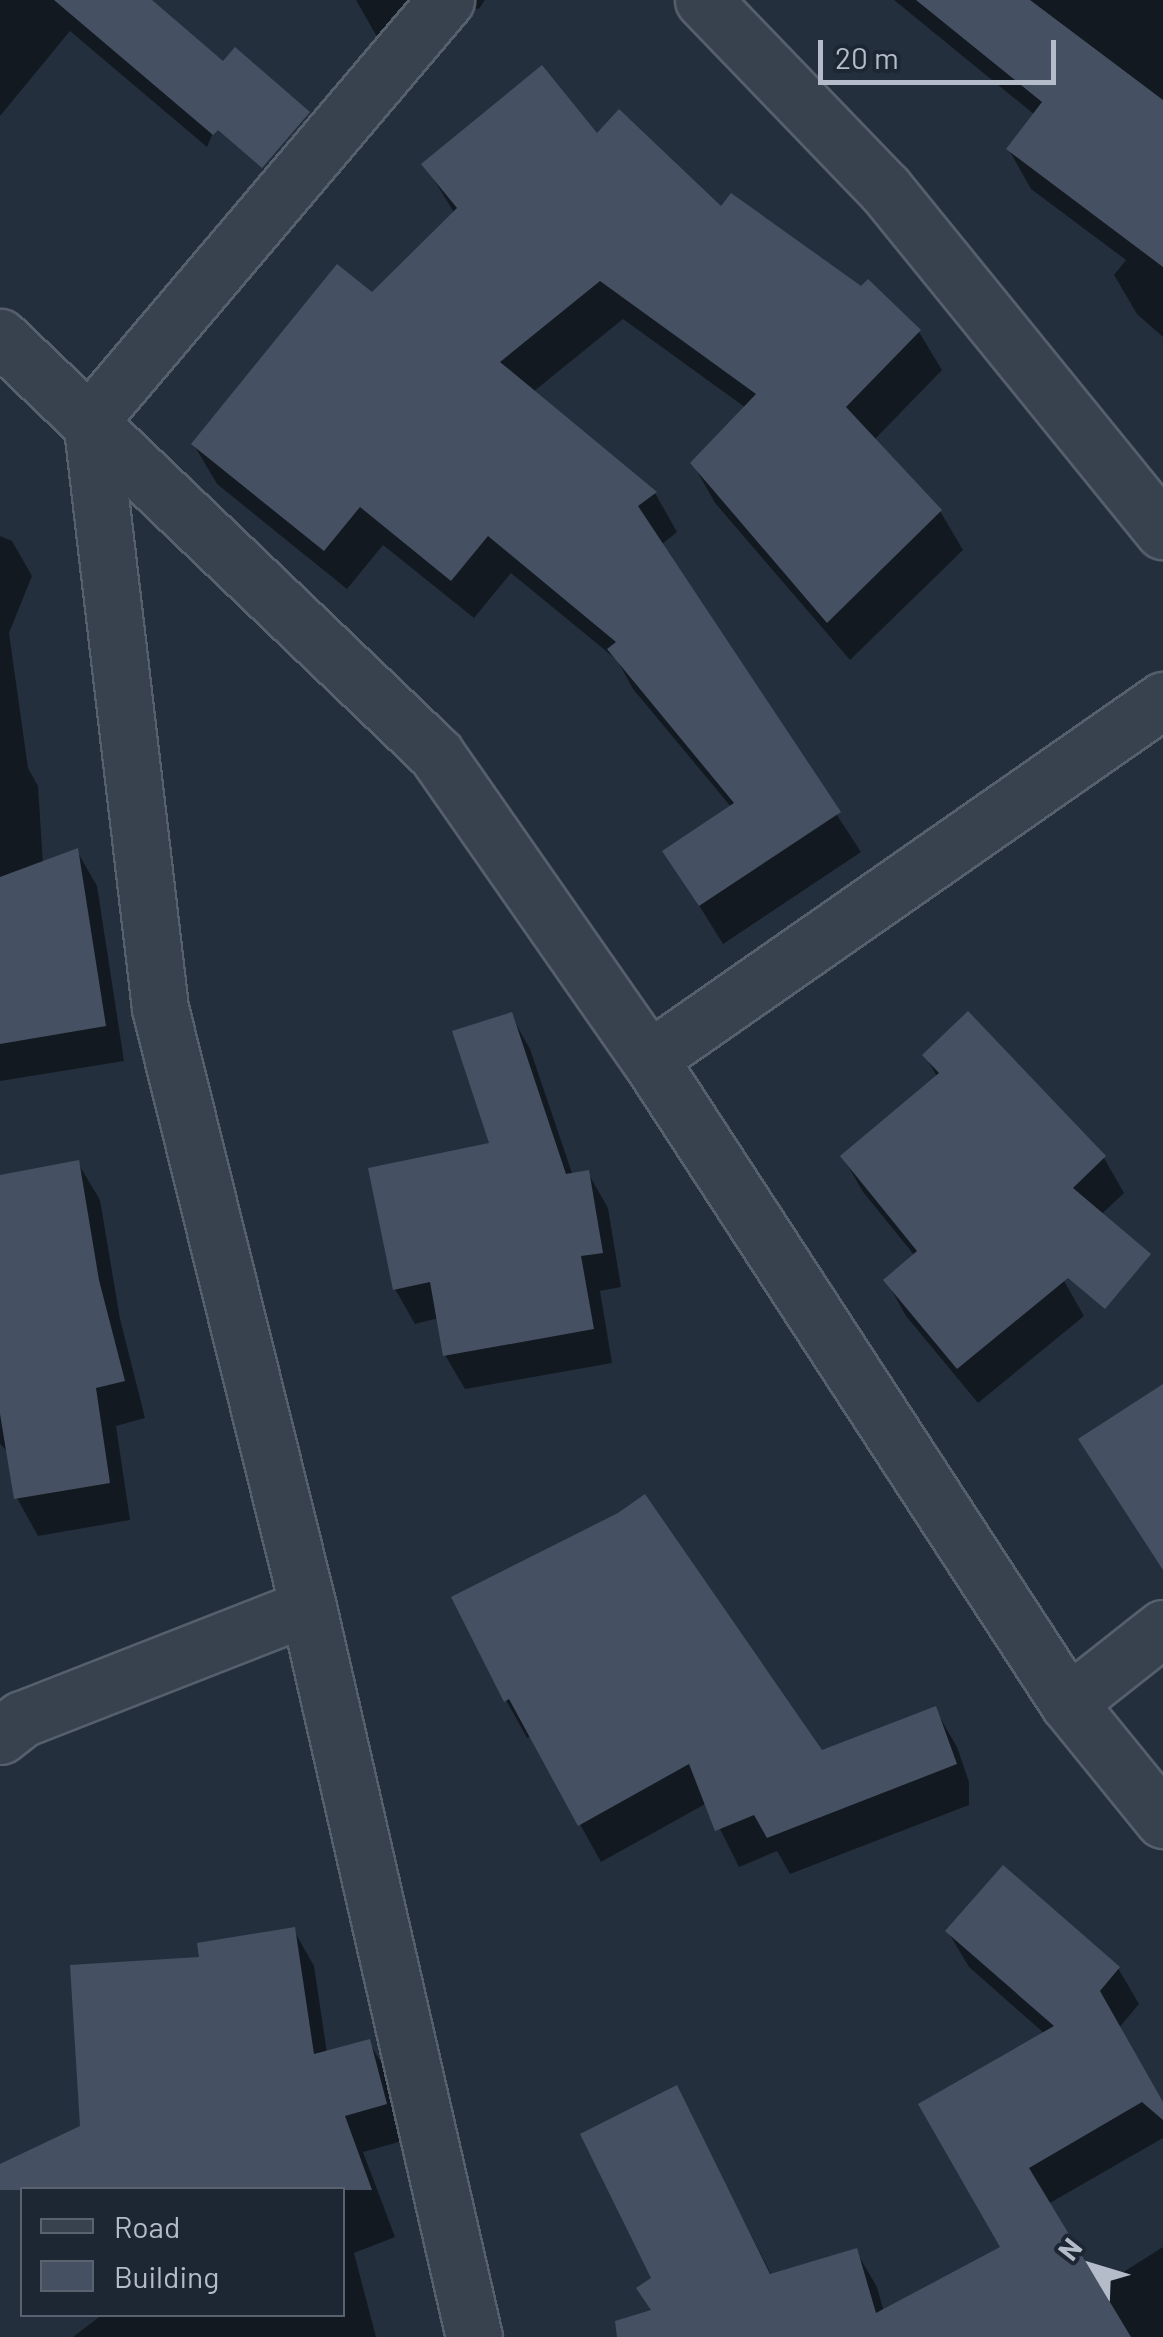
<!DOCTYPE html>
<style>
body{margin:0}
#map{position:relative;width:1163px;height:2337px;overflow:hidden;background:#242f3e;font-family:Barlow,sans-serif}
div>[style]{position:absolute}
.shadow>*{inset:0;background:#0007}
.building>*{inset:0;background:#455162}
.roads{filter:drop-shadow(2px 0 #565f6c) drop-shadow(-2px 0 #565f6c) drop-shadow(0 2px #565f6c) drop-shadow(0 -2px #565f6c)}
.street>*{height:55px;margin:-27.5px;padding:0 27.5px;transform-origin:27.5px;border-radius:27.5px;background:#38414e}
span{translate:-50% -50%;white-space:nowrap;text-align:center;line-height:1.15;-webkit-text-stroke:10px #1d2633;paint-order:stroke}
.legend{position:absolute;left:20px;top:2187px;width:325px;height:130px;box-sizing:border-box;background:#1d2633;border:2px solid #59626f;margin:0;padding:12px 18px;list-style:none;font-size:30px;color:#b4bcc9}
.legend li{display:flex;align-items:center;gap:20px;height:50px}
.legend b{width:50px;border:2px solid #59626f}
.north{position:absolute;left:1043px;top:2217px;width:100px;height:100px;-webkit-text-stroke:8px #1d2633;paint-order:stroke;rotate:308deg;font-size:28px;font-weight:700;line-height:40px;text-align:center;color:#b4bcc9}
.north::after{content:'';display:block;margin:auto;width:35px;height:45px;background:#b4bcc9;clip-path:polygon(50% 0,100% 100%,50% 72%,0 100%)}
.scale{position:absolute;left:818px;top:40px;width:238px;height:45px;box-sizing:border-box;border:5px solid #b4bcc9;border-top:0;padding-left:12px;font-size:30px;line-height:35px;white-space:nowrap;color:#b4bcc9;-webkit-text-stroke:8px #1d2633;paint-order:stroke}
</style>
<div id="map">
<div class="shadow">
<i style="clip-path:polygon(0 0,148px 0,231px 90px,207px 147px,70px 31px,0 116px)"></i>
<i style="clip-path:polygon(356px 0,485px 0,479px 9px,458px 7px,408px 59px,377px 37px)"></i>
<i style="clip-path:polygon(894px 0,1163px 0,1163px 337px,1137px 314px,1114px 275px,1126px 260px,1031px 189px,1009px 150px,1035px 115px)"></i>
<i style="clip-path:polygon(597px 137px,919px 332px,942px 370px,874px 440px,940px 511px,963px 550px,850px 660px,715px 503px,693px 464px,746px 408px,623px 319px,533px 392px,655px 493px,677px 532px,661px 545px,861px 852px,723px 944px,666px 852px,732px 808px,633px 689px,617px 660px,511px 573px,474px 618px,383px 545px,347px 589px,217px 484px,194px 445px,372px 296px,455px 214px,425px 165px)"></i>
<i style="clip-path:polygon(0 536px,12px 541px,32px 576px,9px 633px,28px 768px,38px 786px,43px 864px,77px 851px,97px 886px,124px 1061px,0 1081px)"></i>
<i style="clip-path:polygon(511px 1015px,530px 1049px,573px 1176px,588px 1173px,608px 1208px,621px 1287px,600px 1291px,612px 1363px,465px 1389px,445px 1355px,439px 1318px,415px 1324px,395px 1289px,492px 1145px)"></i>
<i style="clip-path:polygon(925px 1056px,1104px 1158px,1124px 1193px,1072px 1242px,1064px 1281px,1084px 1316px,978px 1403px,906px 1316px,886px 1280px,915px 1256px,863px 1192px,843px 1157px,938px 1078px)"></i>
<i style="clip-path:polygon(78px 1163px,100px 1200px,120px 1319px,145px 1418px,116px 1426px,130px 1520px,38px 1536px,17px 1498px,9px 1453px,0 1444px,0 1177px)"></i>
<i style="clip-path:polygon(454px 1598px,821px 1754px,935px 1709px,957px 1747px,969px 1782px,969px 1805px,790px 1874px,777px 1851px,739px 1867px,707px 1803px,601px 1862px,531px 1736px,527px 1738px,506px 1700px)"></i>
<i style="clip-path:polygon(293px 1929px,314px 1966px,327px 2053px,369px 2042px,390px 2078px,406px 2140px,363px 2152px,395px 2237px,354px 2253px,376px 2337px,73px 2337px,103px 2314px,342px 2314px,342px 2190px,202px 1959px)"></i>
<i style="clip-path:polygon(948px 1932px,1118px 1968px,1139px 2004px,1119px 2028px,1163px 2106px,1163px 2138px,1048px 2204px,1098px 2288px,1163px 2247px,1163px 2337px,666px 2337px,654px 2279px,676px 2088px,772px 2276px,856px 2251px,877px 2287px,884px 2312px,1003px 2248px,1045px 2034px,969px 1967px)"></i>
</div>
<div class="building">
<i style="clip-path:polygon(54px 0,152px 0,223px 61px,235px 47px,310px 112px,262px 168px,218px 130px,213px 135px)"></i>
<i style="clip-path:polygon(916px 0,1030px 0,1163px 100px,1163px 267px,1006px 149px,1042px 102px)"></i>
<i style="clip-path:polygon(542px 65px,597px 133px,619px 109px,721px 206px,731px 193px,861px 286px,868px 279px,921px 330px,846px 407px,942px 510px,827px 623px,690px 463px,756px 394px,600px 281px,500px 362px,657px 492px,638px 506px,841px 812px,699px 906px,662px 851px,734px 803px,607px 649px,616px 642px,488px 536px,451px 581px,360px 507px,324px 551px,191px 444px,337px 264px,372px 292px,457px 208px,421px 164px)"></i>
<i style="clip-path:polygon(78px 848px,106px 1026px,0 1044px,0 877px)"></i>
<i style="clip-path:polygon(968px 1011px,1106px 1156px,1073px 1188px,1151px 1254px,1105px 1309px,1068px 1278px,957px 1369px,883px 1280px,917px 1251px,840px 1156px,939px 1073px,922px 1055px)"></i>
<i style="clip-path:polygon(512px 1012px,566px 1174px,589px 1170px,603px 1253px,581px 1256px,594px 1329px,443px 1356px,430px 1282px,393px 1290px,368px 1168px,489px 1143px,452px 1031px)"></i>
<i style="clip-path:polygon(79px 1160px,99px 1280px,125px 1381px,96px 1388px,110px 1483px,14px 1499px,0 1414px,0 1175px)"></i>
<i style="clip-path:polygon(1163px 1384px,1163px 1570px,1078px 1439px)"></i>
<i style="clip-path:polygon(645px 1494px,822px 1750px,936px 1706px,957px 1764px,767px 1838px,754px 1815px,715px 1831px,689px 1764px,578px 1826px,509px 1699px,504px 1702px,451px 1597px,618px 1513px)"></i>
<i style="clip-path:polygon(1003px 1865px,1120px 1967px,1100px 1991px,1163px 2102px,1163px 2120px,1142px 2102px,1029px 2168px,1131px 2337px,617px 2337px,615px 2321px,651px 2310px,636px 2288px,651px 2278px,580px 2134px,677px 2085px,770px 2274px,857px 2248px,876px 2313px,1000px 2247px,918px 2104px,1054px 2026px,945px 1931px)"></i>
<i style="clip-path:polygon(295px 1927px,314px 2054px,370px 2039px,387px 2104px,345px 2116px,372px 2190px,0 2190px,0 2164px,80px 2126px,70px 1965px,199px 1957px,197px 1943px)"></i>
</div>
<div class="roads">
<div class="street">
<i style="left:446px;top:0;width:549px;rotate:130.27deg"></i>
<i style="left:91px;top:419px;width:593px;rotate:83.32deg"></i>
<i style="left:160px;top:1008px;width:617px;rotate:76.12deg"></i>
<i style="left:308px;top:1607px;width:749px;rotate:77.19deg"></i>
<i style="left:703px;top:0;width:262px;rotate:46.1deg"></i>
<i style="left:885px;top:189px;width:441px;rotate:50.9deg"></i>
<i style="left:0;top:337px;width:603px;rotate:43.72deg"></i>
<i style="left:436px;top:754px;width:372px;rotate:55.1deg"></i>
<i style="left:649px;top:1059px;width:768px;rotate:56.95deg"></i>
<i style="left:1068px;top:1703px;width:151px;rotate:50.9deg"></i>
<i style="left:649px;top:1059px;width:627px;rotate:-34.93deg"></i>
<i style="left:1068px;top:1703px;width:121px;rotate:-38.3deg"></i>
<i style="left:0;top:1736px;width:28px;rotate:-38deg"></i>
<i style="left:22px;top:1719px;width:307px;rotate:-21.4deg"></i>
</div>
</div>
<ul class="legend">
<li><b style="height:12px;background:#38414e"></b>Road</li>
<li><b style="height:28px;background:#455162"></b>Building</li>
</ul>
<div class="north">N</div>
<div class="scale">20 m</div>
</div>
